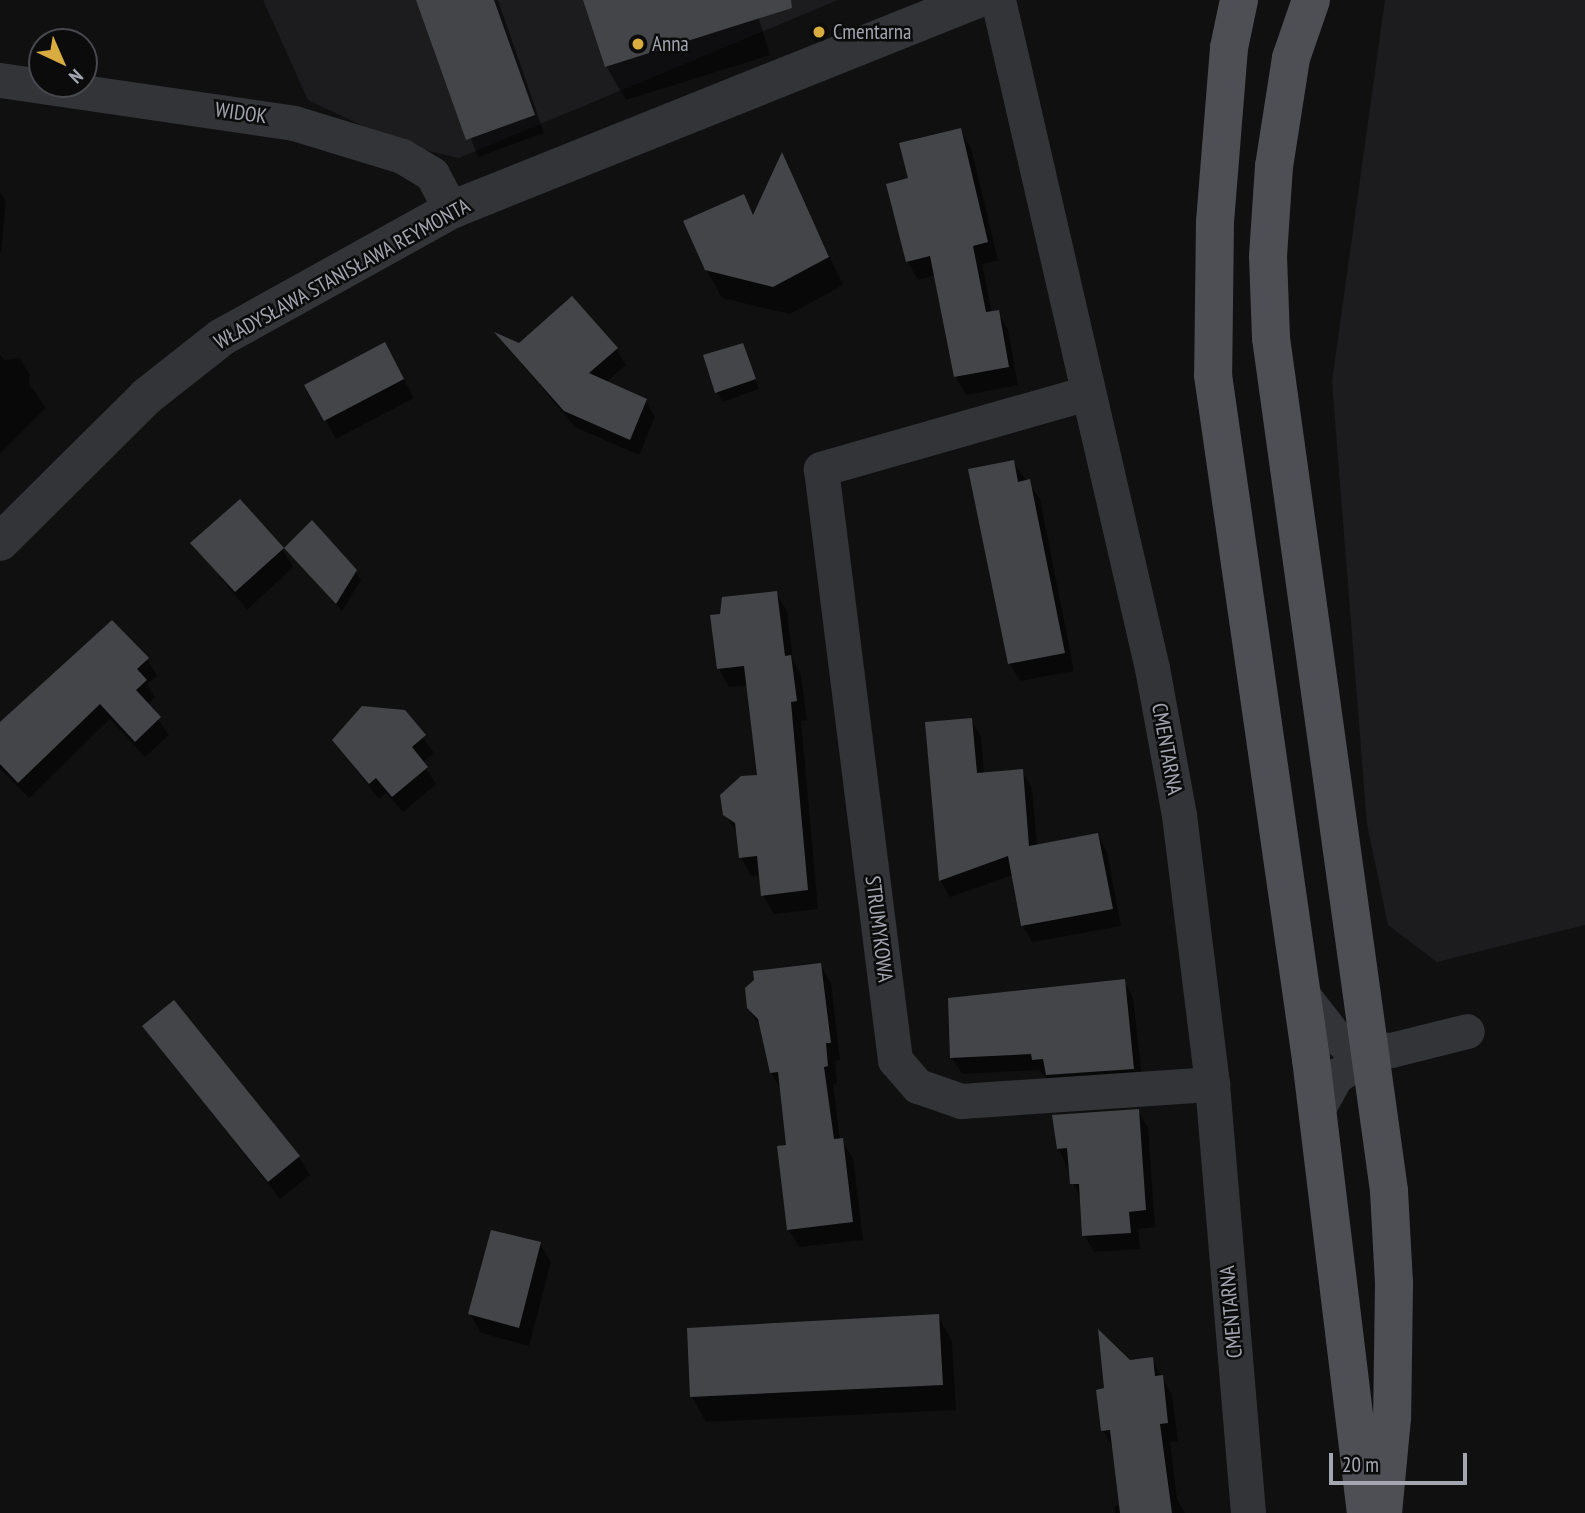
<!DOCTYPE html>
<meta charset="utf-8">
<style>
body{margin:0}
#map{position:relative;width:1585px;height:1513px;overflow:hidden;background:#101011;font-family:"PT Sans Narrow",sans-serif}
div>[style]{position:absolute}
.built>*{inset:0;background:#1c1c1e}
.shadow>*{inset:0;background:#0007}
.building>*{inset:0;background:#444549}
.minor>*{height:35px;margin:-17.5px;padding:0 17.5px;transform-origin:17.5px;border-radius:17.5px;background:#333438}
.tertiary>*{height:38px;margin:-19px;padding:0 19px;transform-origin:19px;border-radius:19px;background:#333438}
.primary>*{height:38px;margin:-19px;padding:0 19px;transform-origin:19px;border-radius:19px;background:#4e4f54}
.dots>*{width:19px;height:19px;translate:-50% -50%;box-sizing:border-box;border:4px solid #0b0b0c;border-radius:50%}
span{translate:-50% -50%;white-space:nowrap;text-align:center;line-height:1.15;-webkit-text-stroke:5px #0b0b0c;paint-order:stroke}
.poi-label{font-size:21px;color:#a3a6b0}
.left{translate:0 -50%;text-align:left}
.street-label{font-size:21px;color:#a3a6b0}
.north{position:absolute;left:28px;top:28px;width:70px;height:70px;box-sizing:border-box;background:#0b0b0c;border:2px solid #48494e;border-radius:50%;rotate:136deg;font-size:19px;font-weight:700;line-height:28px;text-align:center;color:#a3a6b0}
.north::after{content:'';display:block;margin:auto;width:24px;height:32px;background:#d9ac40;clip-path:polygon(50% 0,100% 100%,50% 72%,0 100%)}
.scale{position:absolute;left:1329px;top:1453px;width:138px;height:32px;box-sizing:border-box;border:4px solid #a3a6b0;border-top:0;padding-left:9px;font-size:21px;line-height:24px;white-space:nowrap;color:#a3a6b0;-webkit-text-stroke:5px #0b0b0c;paint-order:stroke}
</style>
<div id="map">
<div class="built">
<i style="clip-path:polygon(263px 0,838px 0,459px 158px,403px 145px,308px 100px)"></i>
<i style="clip-path:polygon(1385px 0,1585px 0,1585px 925px,1437px 962px,1388px 925px,1367px 824px,1332px 382px)"></i>
</div>
<div class="shadow">
<i style="clip-path:polygon(418px 0,498px 0,544px 133px,478px 157px)"></i>
<i style="clip-path:polygon(585px 0,753px 0,770px 55px,626px 100px,606px 66px)"></i>
<i style="clip-path:polygon(960px 130px,971px 148px,998px 260px,982px 264px,992px 313px,998px 312px,1008px 330px,1018px 385px,966px 395px,956px 377px,936px 275px,918px 280px,908px 262px,888px 186px,910px 180px)"></i>
<i style="clip-path:polygon(782px 156px,843px 285px,790px 314px,722px 298px,706px 269px,743px 196px,755px 216px)"></i>
<i style="clip-path:polygon(0 192px,6px 202px,1px 252px,0 252px)"></i>
<i style="clip-path:polygon(498px 336px,519px 345px,616px 349px,626px 365px,605px 383px,646px 401px,655px 417px,639px 455px,575px 427px)"></i>
<i style="clip-path:polygon(742px 345px,759px 389px,722px 402px,705px 356px)"></i>
<i style="clip-path:polygon(0 355px,5px 360px,20px 358px,30px 375px,29px 384px,46px 408px,0 454px)"></i>
<i style="clip-path:polygon(395px 363px,414px 398px,336px 439px,307px 386px)"></i>
<i style="clip-path:polygon(1013px 462px,1040px 499px,1074px 671px,1020px 681px,1010px 664px)"></i>
<i style="clip-path:polygon(193px 543px,282px 549px,293px 567px,247px 610px)"></i>
<i style="clip-path:polygon(286px 548px,355px 571px,361px 580px,342px 611px)"></i>
<i style="clip-path:polygon(776px 593px,787px 611px,793px 661px,801px 675px,807px 720px,801px 721px,818px 909px,774px 914px,763px 895px,761px 875px,751px 876px,741px 857px,738px 835px,725px 814px,759px 776px,748px 685px,729px 687px,719px 669px,722px 615px)"></i>
<i style="clip-path:polygon(147px 659px,157px 676px,147px 684px,155px 697px,148px 705px,169px 735px,145px 757px,110px 719px,29px 798px,0 769px,0 726px)"></i>
<i style="clip-path:polygon(404px 712px,434px 753px,422px 763px,436px 784px,403px 812px,386px 793px,379px 799px,334px 741px)"></i>
<i style="clip-path:polygon(971px 720px,981px 737px,984px 774px,1022px 771px,1032px 788px,1037px 846px,1098px 835px,1107px 852px,1121px 926px,1032px 942px,1022px 925px,1013px 875px,950px 897px,940px 880px)"></i>
<i style="clip-path:polygon(820px 965px,831px 983px,840px 1060px,835px 1061px,837px 1084px,833px 1084px,840px 1140px,853px 1158px,863px 1240px,799px 1247px,788px 1229px,788px 1146px,782px 1091px,771px 1073px,762px 1030px,748px 1008px)"></i>
<i style="clip-path:polygon(1124px 981px,1133px 998px,1143px 1085px,1057px 1091px,1039px 1070px,962px 1074px,952px 1058px)"></i>
<i style="clip-path:polygon(144px 1027px,299px 1157px,310px 1175px,280px 1199px)"></i>
<i style="clip-path:polygon(1138px 1111px,1148px 1128px,1155px 1227px,1138px 1229px,1140px 1249px,1094px 1252px,1084px 1235px,1081px 1201px,1059px 1149px)"></i>
<i style="clip-path:polygon(540px 1244px,551px 1262px,529px 1346px,481px 1333px,470px 1314px)"></i>
<i style="clip-path:polygon(938px 1316px,952px 1341px,956px 1410px,706px 1422px,692px 1397px)"></i>
<i style="clip-path:polygon(1152px 1359px,1172px 1395px,1178px 1441px,1170px 1442px,1177px 1499px,1185px 1513px,1115px 1513px,1114px 1506px,1121px 1505px,1113px 1449px,1103px 1430px,1106px 1390px,1129px 1362px)"></i>
</div>
<div class="building">
<i style="clip-path:polygon(416px 0,494px 0,535px 115px,466px 140px)"></i>
<i style="clip-path:polygon(583px 0,791px 0,792px 8px,605px 67px)"></i>
<i style="clip-path:polygon(961px 128px,988px 242px,973px 246px,986px 312px,999px 310px,1009px 367px,954px 377px,930px 256px,906px 262px,886px 184px,908px 178px,899px 143px)"></i>
<i style="clip-path:polygon(782px 152px,829px 257px,773px 287px,705px 270px,683px 221px,744px 194px,753px 215px)"></i>
<i style="clip-path:polygon(572px 296px,618px 348px,589px 373px,647px 399px,630px 440px,564px 411px,494px 332px,519px 343px)"></i>
<i style="clip-path:polygon(385px 342px,404px 379px,324px 421px,304px 385px)"></i>
<i style="clip-path:polygon(743px 343px,756px 379px,715px 393px,703px 355px)"></i>
<i style="clip-path:polygon(1014px 460px,1018px 482px,1030px 479px,1065px 653px,1008px 664px,968px 469px)"></i>
<i style="clip-path:polygon(240px 499px,284px 548px,235px 592px,190px 543px)"></i>
<i style="clip-path:polygon(312px 520px,357px 570px,336px 604px,284px 548px)"></i>
<i style="clip-path:polygon(777px 591px,785px 656px,791px 655px,797px 701px,791px 702px,808px 890px,761px 896px,757px 856px,739px 858px,735px 823px,723px 815px,720px 795px,741px 776px,757px 775px,744px 666px,717px 669px,710px 615px,720px 614px,722px 597px)"></i>
<i style="clip-path:polygon(112px 620px,149px 658px,137px 669px,147px 680px,136px 690px,161px 717px,135px 742px,100px 704px,18px 783px,0 764px,0 722px)"></i>
<i style="clip-path:polygon(362px 706px,405px 710px,426px 735px,412px 747px,428px 767px,392px 797px,376px 778px,369px 784px,332px 740px)"></i>
<i style="clip-path:polygon(972px 718px,977px 773px,1023px 769px,1029px 846px,1098px 833px,1113px 909px,1021px 926px,1008px 856px,939px 881px,925px 722px)"></i>
<i style="clip-path:polygon(821px 963px,831px 1043px,826px 1043px,828px 1066px,824px 1067px,834px 1139px,843px 1138px,853px 1222px,787px 1230px,777px 1146px,786px 1145px,778px 1072px,770px 1073px,758px 1019px,747px 1008px,745px 988px,754px 980px,753px 971px)"></i>
<i style="clip-path:polygon(1125px 979px,1134px 1069px,1046px 1075px,1043px 1059px,1032px 1060px,1031px 1054px,950px 1058px,948px 998px)"></i>
<i style="clip-path:polygon(174px 1000px,300px 1156px,268px 1182px,142px 1026px)"></i>
<i style="clip-path:polygon(1139px 1109px,1146px 1210px,1129px 1212px,1131px 1233px,1082px 1236px,1079px 1184px,1070px 1184px,1067px 1148px,1057px 1149px,1052px 1115px)"></i>
<i style="clip-path:polygon(491px 1230px,541px 1242px,519px 1328px,468px 1314px)"></i>
<i style="clip-path:polygon(939px 1314px,943px 1385px,690px 1397px,687px 1328px)"></i>
<i style="clip-path:polygon(1098px 1329px,1130px 1360px,1153px 1357px,1155px 1376px,1163px 1375px,1168px 1423px,1160px 1424px,1172px 1513px,1120px 1513px,1110px 1430px,1101px 1431px,1096px 1390px,1104px 1388px)"></i>
</div>
<div class="minor">
<i style="left:998px;top:0;width:686px;rotate:77.02deg"></i>
<i style="left:1152px;top:668px;width:149px;rotate:79.6deg"></i>
<i style="left:1179px;top:815px;width:271px;rotate:83deg"></i>
<i style="left:1212px;top:1084px;width:431px;rotate:85.2deg"></i>
<i style="left:0;top:80px;width:297px;rotate:8.3deg"></i>
<i style="left:294px;top:123px;width:113px;rotate:17deg"></i>
<i style="left:402px;top:156px;width:35px;rotate:31deg"></i>
<i style="left:432px;top:174px;width:41px;rotate:62.2deg"></i>
<i style="left:1087px;top:393px;width:277px;rotate:164.1deg"></i>
<i style="left:821px;top:469px;width:596px;rotate:82.86deg"></i>
<i style="left:895px;top:1060px;width:35px;rotate:49deg"></i>
<i style="left:918px;top:1086px;width:46px;rotate:19.2deg"></i>
<i style="left:961px;top:1101px;width:252px;rotate:-3.9deg"></i>
<i style="left:1301px;top:993px;width:52px;rotate:52deg"></i>
<i style="left:1333px;top:1034px;width:21px;rotate:39deg"></i>
<i style="left:1349px;top:1047px;width:42px;rotate:4.1deg"></i>
<i style="left:1391px;top:1050px;width:78px;rotate:-14deg"></i>
<i style="left:1317px;top:1110px;width:38px;rotate:-61deg"></i>
<i style="left:1335px;top:1077px;width:45px;rotate:-34deg"></i>
</div>
<div class="tertiary">
<i style="left:0;top:542px;width:207px;rotate:-44.8deg"></i>
<i style="left:147px;top:396px;width:95px;rotate:-38.2deg"></i>
<i style="left:222px;top:337px;width:262px;rotate:-29deg"></i>
<i style="left:451px;top:210px;width:565px;rotate:-21.84deg"></i>
</div>
<div class="primary">
<i style="left:1239px;top:0;width:49px;rotate:101.8deg"></i>
<i style="left:1229px;top:48px;width:175px;rotate:94.6deg"></i>
<i style="left:1215px;top:222px;width:153px;rotate:90.7deg"></i>
<i style="left:1213px;top:375px;width:691px;rotate:81.85deg"></i>
<i style="left:1311px;top:1059px;width:457px;rotate:83.1deg"></i>
<i style="left:1311px;top:0;width:61px;rotate:109deg"></i>
<i style="left:1291px;top:58px;width:109px;rotate:98.9deg"></i>
<i style="left:1274px;top:166px;width:90px;rotate:93.8deg"></i>
<i style="left:1268px;top:256px;width:82px;rotate:87.9deg"></i>
<i style="left:1271px;top:338px;width:861px;rotate:82.12deg"></i>
<i style="left:1389px;top:1191px;width:92px;rotate:86.9deg"></i>
<i style="left:1394px;top:1283px;width:135px;rotate:90.8deg"></i>
<i style="left:1392px;top:1418px;width:95px;rotate:95.4deg"></i>
</div>
<div class="dots">
<i style="left:819px;top:32px;background:#d9ac40"></i>
<i style="left:638px;top:44px;background:#d9ac40"></i>
</div>
<div class="poi-label">
<span class="left" style="left:833px;top:32px">Cmentarna</span>
<span class="left" style="left:652px;top:44px">Anna</span>
</div>
<div class="street-label">
<span style="left:241px;top:113px;rotate:8deg">WIDOK</span>
<span style="left:342px;top:274px;rotate:-29deg">WŁADYSŁAWA STANISŁAWA REYMONTA</span>
<span style="left:1167px;top:749px;rotate:80deg">CMENTARNA</span>
<span style="left:879px;top:929px;rotate:83deg">STRUMYKOWA</span>
<span style="left:1231px;top:1312px;rotate:-95deg">CMENTARNA</span>
</div>
<div class="north">N</div>
<div class="scale">20 m</div>
</div>
